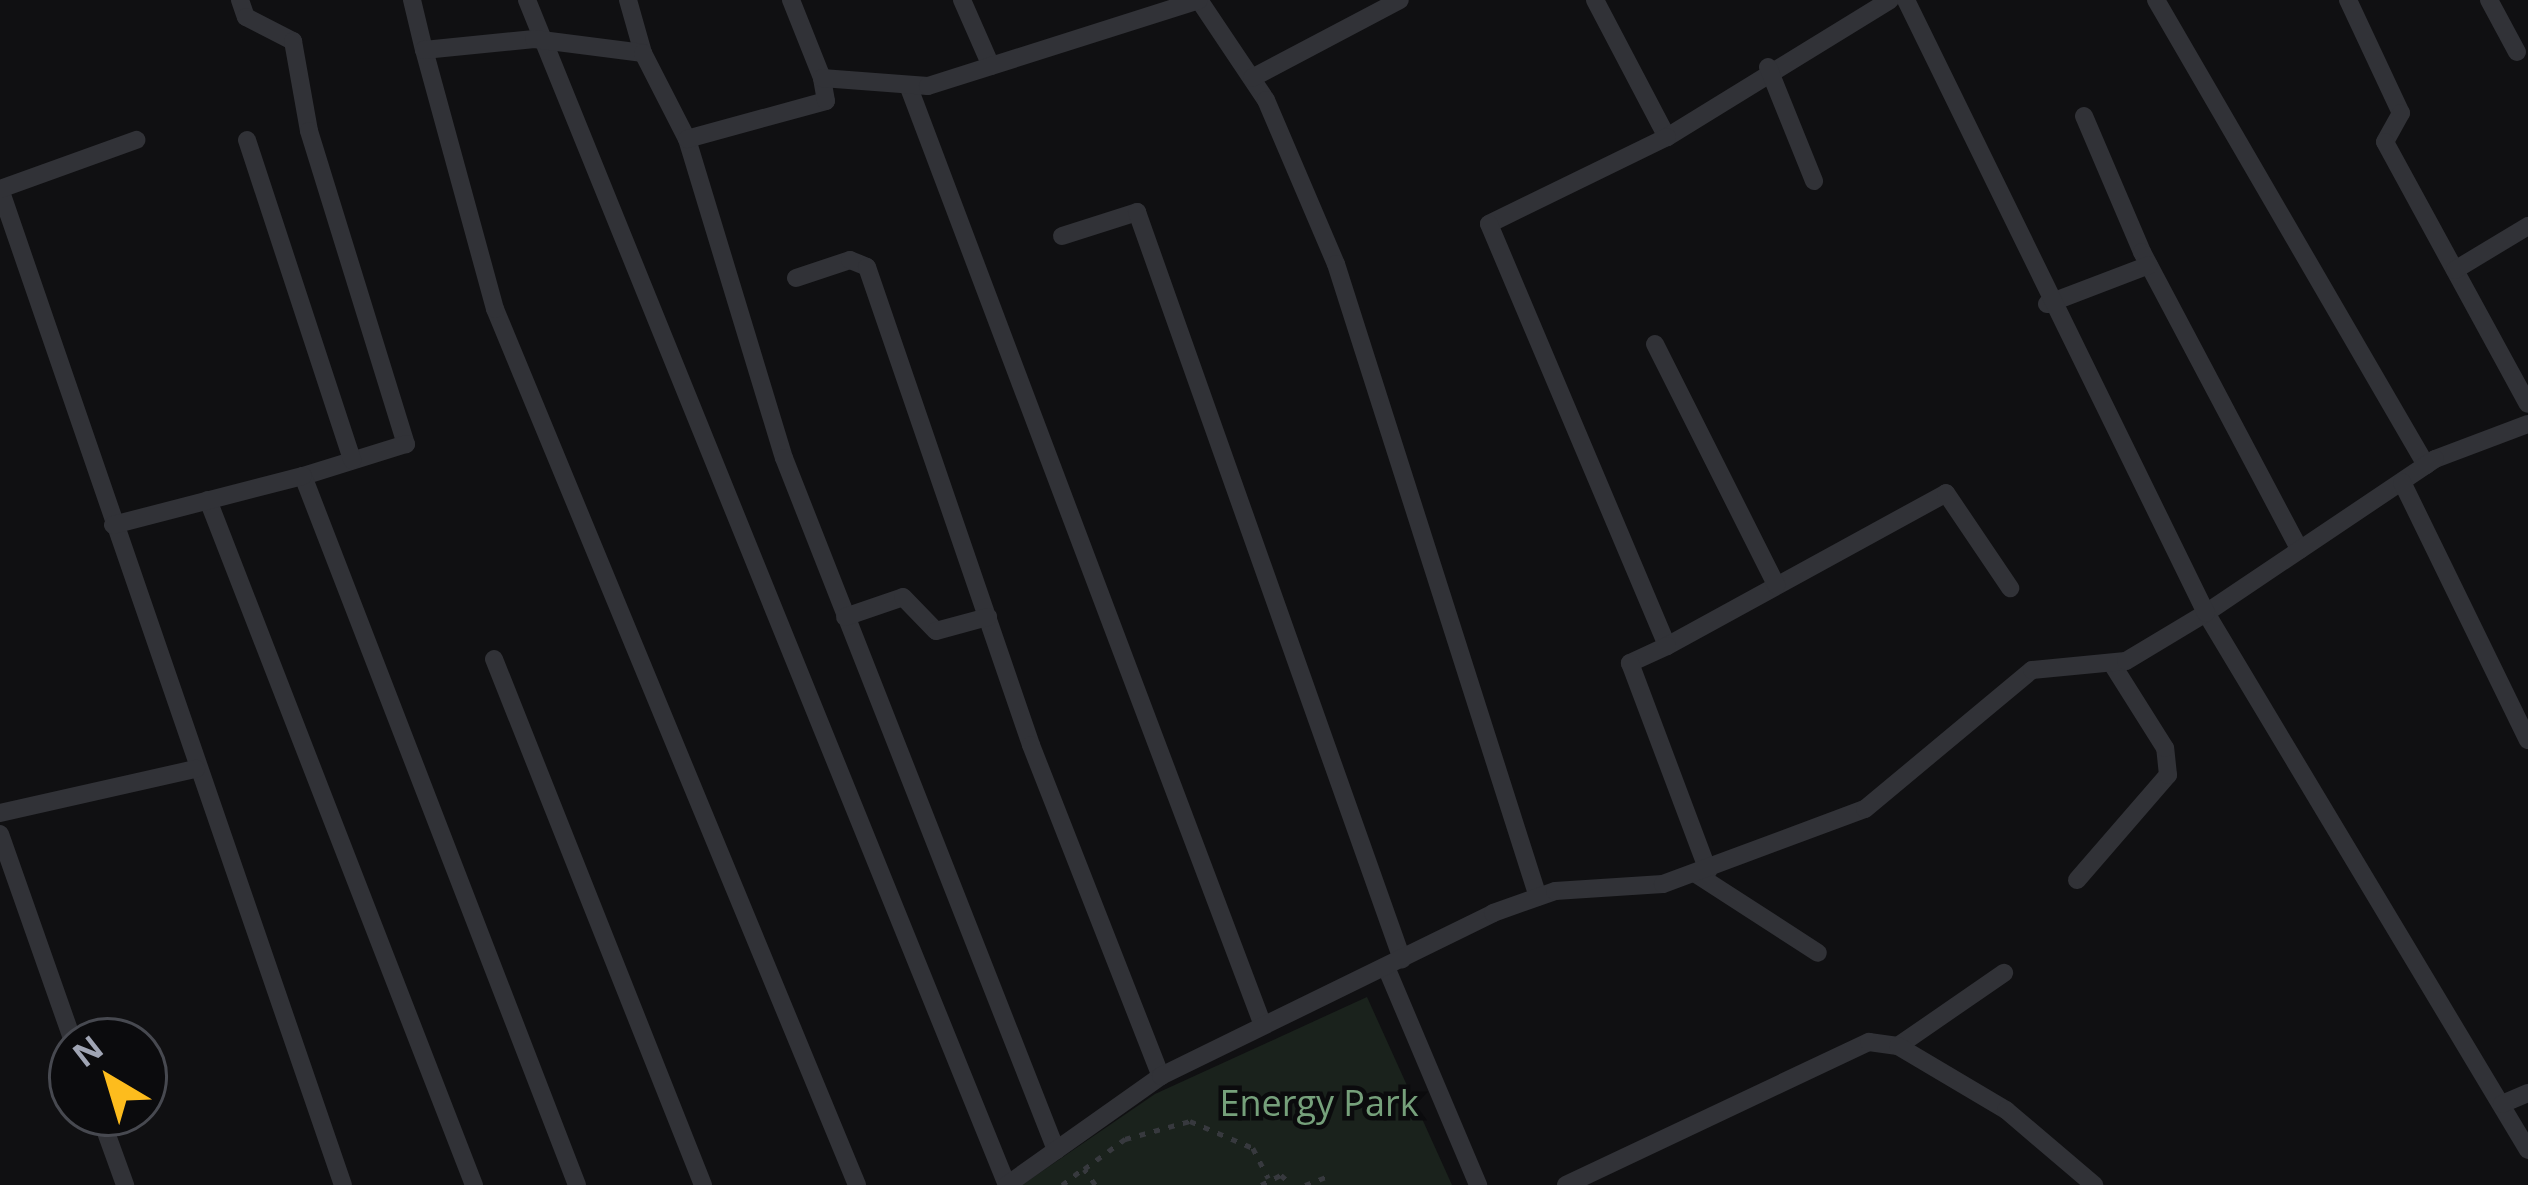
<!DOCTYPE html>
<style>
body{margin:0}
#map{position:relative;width:2528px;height:1185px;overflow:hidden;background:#101012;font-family:"Open Sans",sans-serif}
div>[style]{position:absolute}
.green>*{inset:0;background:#1a221c}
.path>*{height:4.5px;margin-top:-2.25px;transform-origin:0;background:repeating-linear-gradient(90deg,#37393e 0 6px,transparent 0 15px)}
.street>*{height:18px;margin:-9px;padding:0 9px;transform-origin:9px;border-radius:9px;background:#313237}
span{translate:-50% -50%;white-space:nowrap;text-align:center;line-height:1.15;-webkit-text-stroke:9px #0b0b0d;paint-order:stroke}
.park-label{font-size:36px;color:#76a07b}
.north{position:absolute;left:48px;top:1017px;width:120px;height:120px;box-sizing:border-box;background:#0b0b0d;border:3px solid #474950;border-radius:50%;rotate:322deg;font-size:33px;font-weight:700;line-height:48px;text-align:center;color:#a0a5b4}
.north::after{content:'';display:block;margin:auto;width:42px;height:54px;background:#fdbc1d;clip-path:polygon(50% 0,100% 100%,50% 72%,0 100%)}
</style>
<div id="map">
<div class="green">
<i style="clip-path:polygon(1367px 997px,1452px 1185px,1022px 1185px,1155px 1094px)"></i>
</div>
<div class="path">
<i style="left:1062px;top:1185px;width:24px;rotate:-38deg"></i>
<i style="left:1095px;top:1185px;width:19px;rotate:-125deg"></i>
<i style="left:1084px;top:1169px;width:51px;rotate:-36.2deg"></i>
<i style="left:1125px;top:1139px;width:67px;rotate:-15.5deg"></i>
<i style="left:1190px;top:1121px;width:69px;rotate:23.2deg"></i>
<i style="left:1253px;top:1148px;width:34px;rotate:63deg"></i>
<i style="left:1261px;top:1185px;width:22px;rotate:-27deg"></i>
<i style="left:1281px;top:1175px;width:15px;rotate:42deg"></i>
<i style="left:1305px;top:1185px;width:25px;rotate:-21deg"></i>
</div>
<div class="street">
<i style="left:240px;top:0;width:18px;rotate:71deg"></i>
<i style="left:246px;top:17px;width:53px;rotate:27.1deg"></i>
<i style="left:293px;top:41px;width:91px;rotate:79.9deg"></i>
<i style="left:309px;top:131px;width:328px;rotate:72.8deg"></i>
<i style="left:406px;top:444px;width:108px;rotate:162.7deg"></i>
<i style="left:303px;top:476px;width:760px;rotate:68.87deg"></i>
<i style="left:412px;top:0;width:51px;rotate:76.5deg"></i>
<i style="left:527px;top:0;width:1279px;rotate:67.95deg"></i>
<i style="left:628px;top:0;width:55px;rotate:74.2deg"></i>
<i style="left:791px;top:0;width:84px;rotate:68.3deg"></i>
<i style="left:962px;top:0;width:72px;rotate:66.3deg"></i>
<i style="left:1199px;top:0;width:120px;rotate:56.2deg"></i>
<i style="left:1266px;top:100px;width:178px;rotate:66.9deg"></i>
<i style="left:1336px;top:264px;width:664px;rotate:72.3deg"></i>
<i style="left:1595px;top:0;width:155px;rotate:62.3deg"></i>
<i style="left:1890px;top:0;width:262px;rotate:148.4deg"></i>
<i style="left:1667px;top:137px;width:198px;rotate:154deg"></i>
<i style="left:1489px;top:224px;width:458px;rotate:67.1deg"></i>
<i style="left:1667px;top:646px;width:318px;rotate:-28.7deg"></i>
<i style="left:1946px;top:493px;width:115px;rotate:56deg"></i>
<i style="left:2156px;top:0;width:538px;rotate:59.86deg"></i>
<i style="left:2348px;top:0;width:125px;rotate:64.9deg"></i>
<i style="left:2401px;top:113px;width:33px;rotate:119deg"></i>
<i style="left:2385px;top:142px;width:298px;rotate:61.4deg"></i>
<i style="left:2489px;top:0;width:59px;rotate:61.7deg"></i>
<i style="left:1768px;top:67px;width:123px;rotate:68deg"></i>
<i style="left:1252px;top:78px;width:167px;rotate:-27.8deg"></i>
<i style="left:908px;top:85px;width:1003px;rotate:69.32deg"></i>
<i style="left:2084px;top:116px;width:148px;rotate:66.9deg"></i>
<i style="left:2142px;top:252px;width:337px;rotate:62.1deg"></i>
<i style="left:687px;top:139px;width:333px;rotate:73.1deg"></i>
<i style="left:784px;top:458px;width:744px;rotate:68.54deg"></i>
<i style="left:247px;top:140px;width:337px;rotate:71.8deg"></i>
<i style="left:0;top:189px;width:1053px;rotate:71deg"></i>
<i style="left:0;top:189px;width:145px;rotate:-19.8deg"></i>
<i style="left:1062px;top:236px;width:79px;rotate:-17.7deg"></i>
<i style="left:1137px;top:212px;width:793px;rotate:70.47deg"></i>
<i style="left:2455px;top:270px;width:85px;rotate:-31.1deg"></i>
<i style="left:796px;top:278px;width:57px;rotate:-18.4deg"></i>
<i style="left:850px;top:260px;width:18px;rotate:22deg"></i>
<i style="left:867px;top:267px;width:505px;rotate:71.06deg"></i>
<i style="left:1031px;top:745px;width:356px;rotate:68.6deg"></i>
<i style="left:2047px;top:304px;width:109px;rotate:-20.9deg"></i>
<i style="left:1655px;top:344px;width:270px;rotate:63.3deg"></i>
<i style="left:2528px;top:424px;width:99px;rotate:159.4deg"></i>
<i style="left:2435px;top:459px;width:276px;rotate:146.1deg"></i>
<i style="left:2206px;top:613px;width:626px;rotate:59.05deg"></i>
<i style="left:2402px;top:482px;width:287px;rotate:64deg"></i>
<i style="left:208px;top:500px;width:735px;rotate:68.78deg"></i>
<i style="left:113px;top:525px;width:196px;rotate:-14.5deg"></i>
<i style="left:845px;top:617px;width:61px;rotate:-19deg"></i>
<i style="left:903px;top:597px;width:47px;rotate:45.9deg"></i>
<i style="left:936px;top:631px;width:54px;rotate:-15.1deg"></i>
<i style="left:1667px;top:646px;width:41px;rotate:155.3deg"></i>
<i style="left:1630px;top:663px;width:222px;rotate:69.4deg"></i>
<i style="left:494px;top:659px;width:566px;rotate:68.33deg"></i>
<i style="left:0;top:813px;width:201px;rotate:-12.7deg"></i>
<i style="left:0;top:834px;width:219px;rotate:70.6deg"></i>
<i style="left:1696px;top:874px;width:145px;rotate:32.9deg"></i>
<i style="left:2077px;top:880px;width:139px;rotate:-49.1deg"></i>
<i style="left:2168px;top:775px;width:27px;rotate:-96deg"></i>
<i style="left:2165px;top:748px;width:99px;rotate:-122.2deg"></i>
<i style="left:1386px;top:967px;width:237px;rotate:67.1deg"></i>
<i style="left:1898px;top:1046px;width:129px;rotate:-34.6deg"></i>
<i style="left:2502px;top:1104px;width:28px;rotate:-23deg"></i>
<i style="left:99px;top:1113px;width:77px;rotate:70.1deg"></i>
<i style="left:857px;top:1185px;width:948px;rotate:-112.45deg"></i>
<i style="left:495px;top:309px;width:269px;rotate:-105.3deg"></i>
<i style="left:424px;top:50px;width:111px;rotate:-5.7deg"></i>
<i style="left:534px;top:39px;width:110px;rotate:7.3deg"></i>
<i style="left:643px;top:53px;width:97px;rotate:62.9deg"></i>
<i style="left:687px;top:139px;width:144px;rotate:-15.3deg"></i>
<i style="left:826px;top:101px;width:23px;rotate:-100deg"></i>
<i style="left:822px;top:78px;width:106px;rotate:4.3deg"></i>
<i style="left:928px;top:86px;width:284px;rotate:-17.6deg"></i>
<i style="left:1007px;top:1185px;width:189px;rotate:-35.3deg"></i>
<i style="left:1161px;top:1076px;width:370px;rotate:-26.1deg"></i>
<i style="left:1493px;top:913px;width:66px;rotate:-19.5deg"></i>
<i style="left:1555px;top:891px;width:108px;rotate:-3.7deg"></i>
<i style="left:1663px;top:884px;width:215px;rotate:-20.4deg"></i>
<i style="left:1865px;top:809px;width:217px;rotate:-39.8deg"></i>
<i style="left:2032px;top:670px;width:94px;rotate:-5.5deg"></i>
<i style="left:2126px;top:661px;width:93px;rotate:-31deg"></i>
<i style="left:2206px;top:613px;width:682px;rotate:-116.08deg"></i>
<i style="left:1566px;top:1185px;width:335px;rotate:-25.3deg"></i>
<i style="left:1869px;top:1042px;width:29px;rotate:8deg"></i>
<i style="left:1898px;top:1046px;width:126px;rotate:30.7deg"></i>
<i style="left:2006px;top:1110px;width:116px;rotate:40.4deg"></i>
</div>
<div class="park-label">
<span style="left:1319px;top:1103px">Energy Park</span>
</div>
<div class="north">N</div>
</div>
